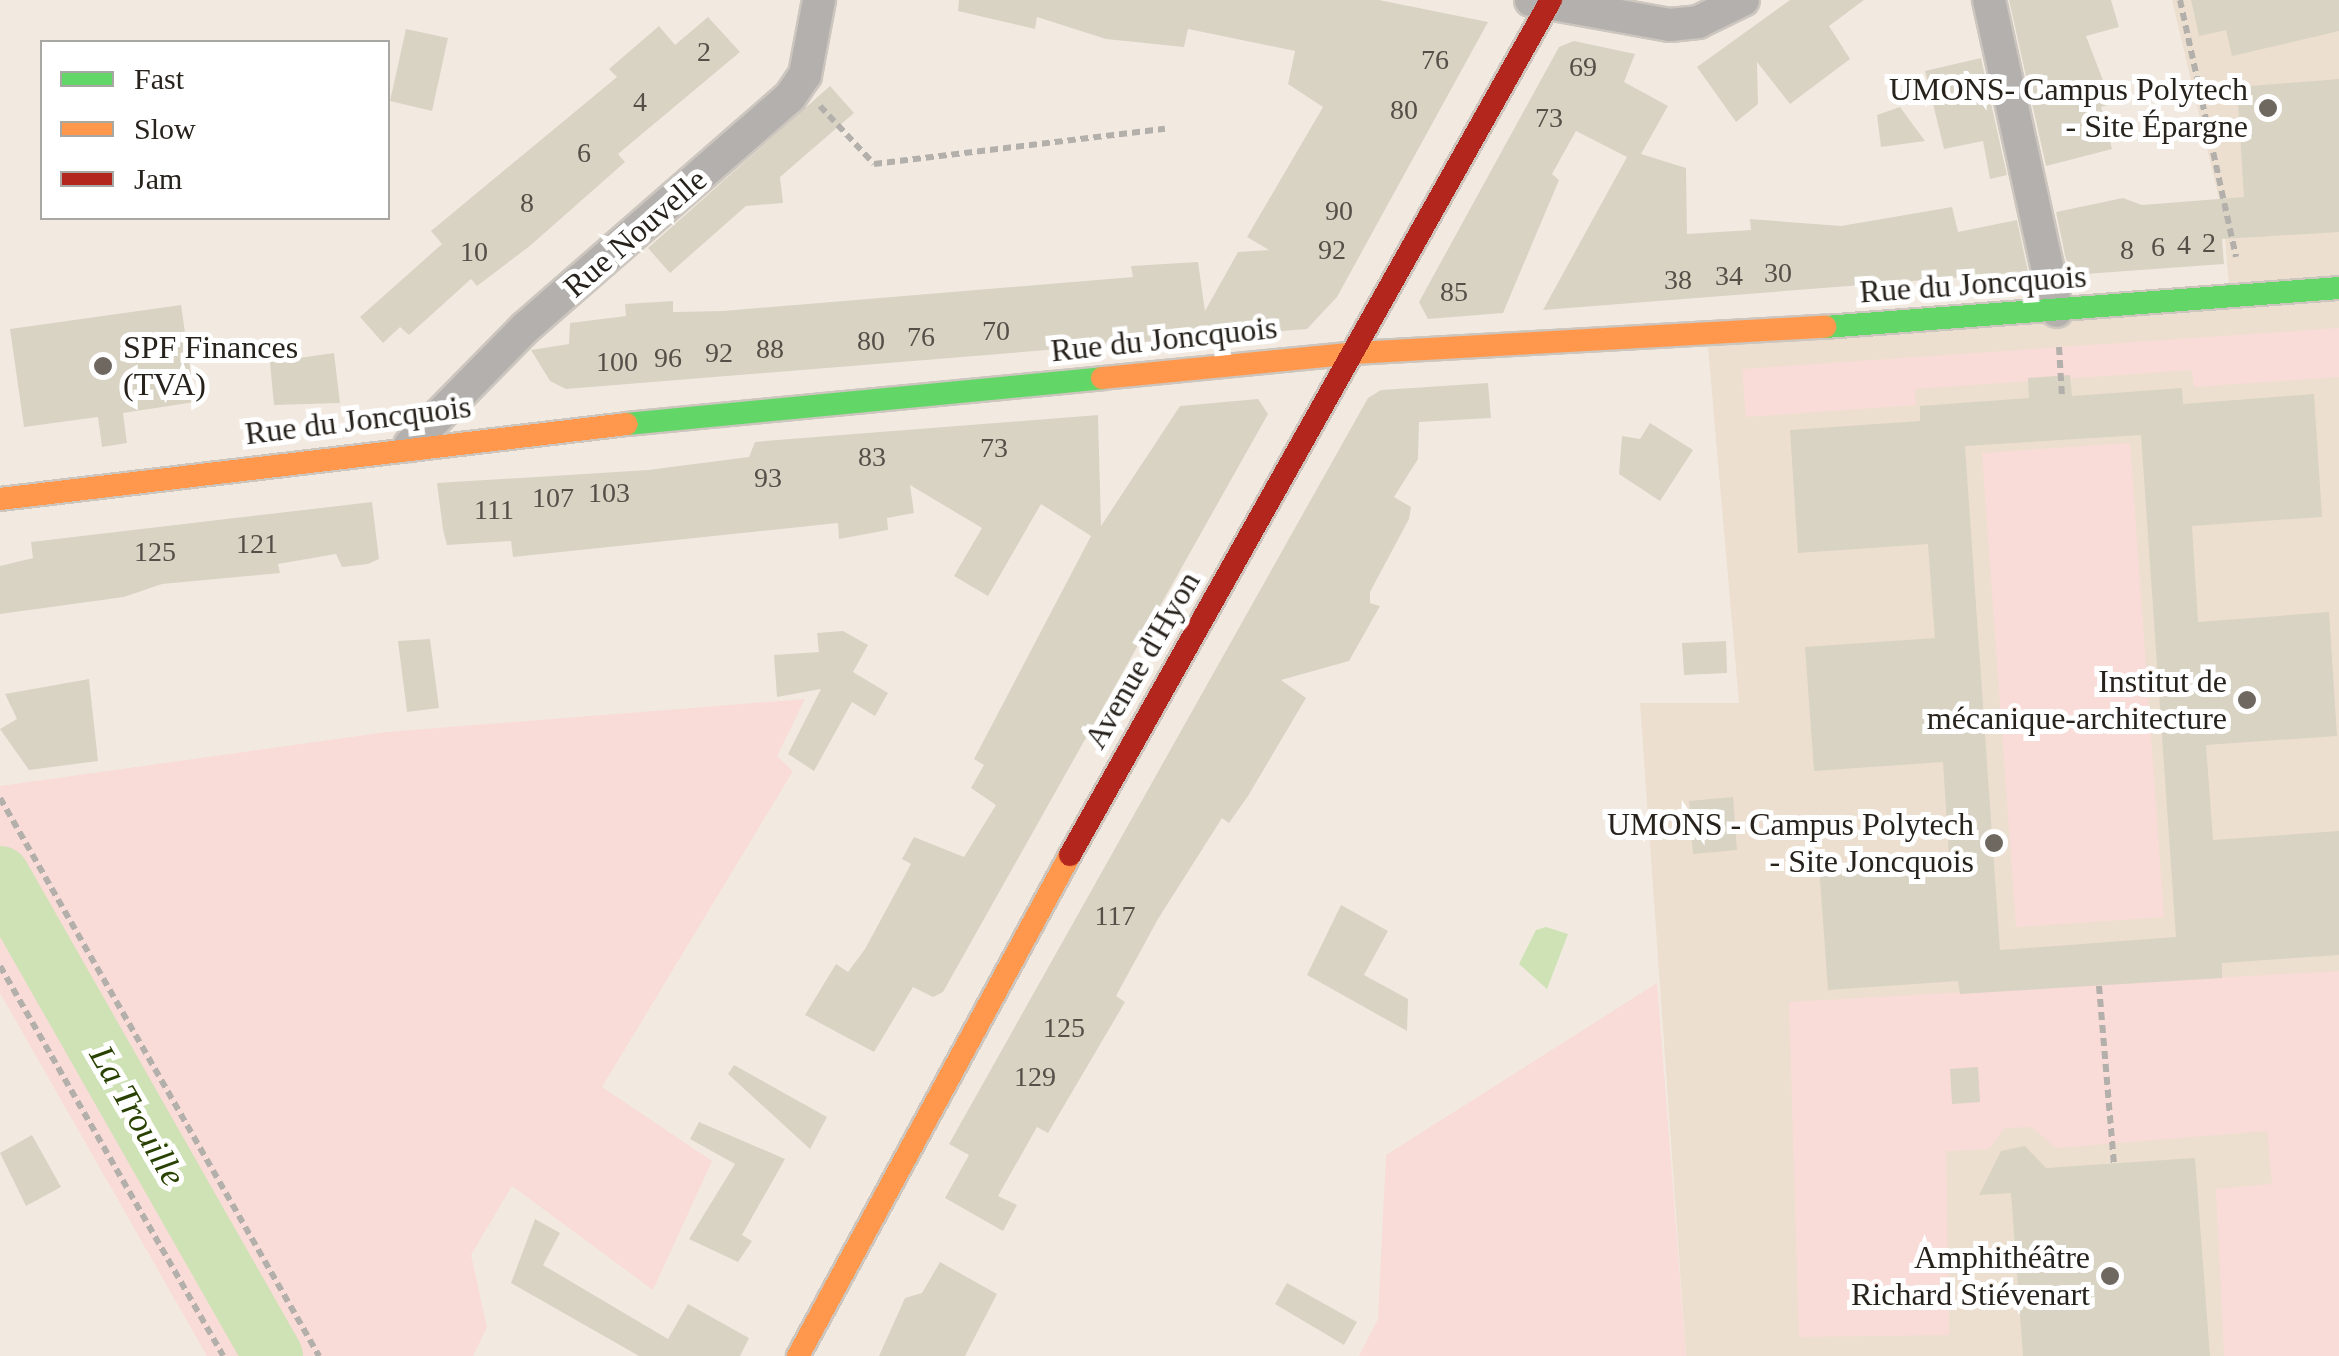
<!DOCTYPE html>
<meta charset="utf-8">
<style>
body{margin:0}
#map{position:relative;width:2339px;height:1356px;overflow:hidden;background:#f2eae1;font-family:Georgia,serif}
div>[style]{position:absolute}
.built>*{inset:0;background:#eddfcf}
.green>*{inset:0;background:#f9dbd7}
.water>*{inset:0;background:#cee2b5}
.river>*{height:60px;margin:-30px;padding:0 30px;transform-origin:30px;border-radius:30px;background:#cee2b5}
.building>*{inset:0;background:#d9d3c4}
.path>*{height:6px;margin-top:-3px;transform-origin:0;background:repeating-linear-gradient(90deg,#b3afab 0 8px,transparent 0 13px)}
.roads{filter:drop-shadow(2px 0 #ccc6bf) drop-shadow(-2px 0 #ccc6bf) drop-shadow(0 2px #ccc6bf) drop-shadow(0 -2px #ccc6bf)}
.street>*{height:32px;margin:-16px;padding:0 16px;transform-origin:16px;border-radius:16px;background:#b4b0ad}
.fast>*{height:22px;margin:-11px;padding:0 11px;transform-origin:11px;border-radius:11px;background:#63d668}
.slow>*{height:22px;margin:-11px;padding:0 11px;transform-origin:11px;border-radius:11px;background:#ff974d}
.jam>*{height:22px;margin:-11px;padding:0 11px;transform-origin:11px;border-radius:11px;background:#b3261e}
.dots>*{width:28px;height:28px;translate:-50% -50%;box-sizing:border-box;border:5px solid #fff;border-radius:50%}
span{translate:-50% -50%;white-space:nowrap;text-align:center;line-height:1.15;-webkit-text-stroke:10px #fff;paint-order:stroke}
.number-label{font-size:28px;color:#544f47}
.number-label span{-webkit-text-stroke-width:0}
.poi-label{font-size:32px;color:#27221c}
.right{translate:-100% -50%;text-align:right}
.left{translate:0 -50%;text-align:left}
.street-label{font-size:32px;color:#27221c}
.water-label{font-size:35px;color:#294201;font-style:italic}
.legend{position:absolute;left:40px;top:40px;width:350px;height:180px;box-sizing:border-box;background:#fff;border:2px solid #a9a7a4;margin:0;padding:12px 18px;list-style:none;font-size:30px;color:#27221c}
.legend li{display:flex;align-items:center;gap:20px;height:50px}
.legend b{width:50px;border:2px solid #a9a7a4}
</style>
<div id="map">
<div class="built">
<i style="clip-path:polygon(2172px 0,2339px 0,2339px 1356px,1686px 1356px,1640px 703px,1739px 703px,1707px 336px,2230px 297px,2223px 216px)"></i>
</div>
<div class="green">
<i style="clip-path:polygon(2339px 328px,2339px 377px,2194px 387px,2192px 370px,1915px 389px,1916px 405px,1746px 417px,1742px 369px)"></i>
<i style="clip-path:polygon(2130px 443px,2164px 917px,2016px 927px,1982px 453px)"></i>
<i style="clip-path:polygon(805px 699px,777px 756px,793px 771px,602px 1087px,712px 1161px,653px 1290px,512px 1186px,471px 1255px,487px 1327px,473px 1356px,207px 1356px,0 993px,0 786px,387px 732px)"></i>
<i style="clip-path:polygon(2339px 971px,2339px 1356px,2224px 1356px,2216px 1189px,2272px 1184px,2267px 1131px,2056px 1148px,2032px 1127px,2005px 1128px,1989px 1149px,1946px 1151px,1949px 1335px,1799px 1337px,1789px 1002px)"></i>
<i style="clip-path:polygon(1657px 983px,1686px 1356px,1359px 1356px,1378px 1319px,1386px 1155px)"></i>
</div>
<div class="water">
<i style="clip-path:polygon(1546px 927px,1568px 934px,1547px 989px,1519px 964px,1536px 930px)"></i>
</div>
<div class="river">
<i style="left:0;top:876px;width:552px;rotate:60.37deg"></i>
</div>
<div class="building">
<i style="clip-path:polygon(959px 0,1379px 0,1488px 22px,1337px 297px,1307px 329px,566px 389px,550px 381px,531px 350px,569px 344px,570px 323px,626px 316px,625px 304px,673px 301px,673px 312px,723px 311px,1133px 277px,1131px 266px,1198px 262px,1205px 311px,1238px 252px,1269px 250px,1247px 237px,1323px 107px,1288px 84px,1295px 51px,1188px 29px,1184px 47px,1106px 39px,1037px 17px,1035px 29px,958px 11px)"></i>
<i style="clip-path:polygon(1790px 0,1864px 0,1829px 26px,1850px 59px,1790px 104px,1757px 62px,1758px 104px,1736px 122px,1697px 67px)"></i>
<i style="clip-path:polygon(2009px 0,2111px 0,2119px 27px,2086px 36px,2104px 83px,2108px 105px,2101px 107px,2112px 149px,2046px 166px)"></i>
<i style="clip-path:polygon(2191px 0,2339px 0,2339px 31px,2232px 56px,2226px 30px,2199px 36px)"></i>
<i style="clip-path:polygon(708px 17px,740px 52px,618px 154px,625px 162px,531px 245px,477px 286px,471px 279px,409px 335px,400px 327px,383px 343px,360px 317px,442px 244px,431px 231px,617px 77px,609px 69px,659px 26px,675px 45px)"></i>
<i style="clip-path:polygon(406px 29px,448px 38px,432px 111px,390px 101px)"></i>
<i style="clip-path:polygon(1574px 41px,1635px 54px,1624px 82px,1668px 106px,1641px 154px,1686px 168px,1687px 234px,1751px 230px,1750px 219px,1841px 226px,1952px 207px,1958px 232px,2017px 220px,2028px 272px,1543px 310px,1627px 157px,1576px 131px,1552px 174px,1559px 180px,1503px 313px,1428px 319px,1419px 302px,1559px 47px)"></i>
<i style="clip-path:polygon(1981px 58px,2007px 175px,1990px 179px,1983px 141px,1944px 149px,1925px 71px)"></i>
<i style="clip-path:polygon(2339px 79px,2339px 232px,2222px 239px,2224px 264px,2085px 274px,2066px 260px,2056px 212px,2123px 198px,2142px 205px,2244px 197px,2237px 87px)"></i>
<i style="clip-path:polygon(830px 86px,854px 113px,780px 177px,783px 203px,746px 206px,670px 273px,648px 248px)"></i>
<i style="clip-path:polygon(1900px 107px,1925px 141px,1881px 147px,1877px 115px)"></i>
<i style="clip-path:polygon(181px 305px,195px 402px,123px 413px,127px 443px,102px 447px,98px 417px,24px 427px,10px 329px)"></i>
<i style="clip-path:polygon(298px 348px,299px 358px,334px 353px,340px 403px,274px 405px,269px 352px)"></i>
<i style="clip-path:polygon(evenodd,2070px 375px,2072px 396px,2182px 388px,2183px 404px,2314px 394px,2322px 517px,2192px 526px,2198px 622px,2329px 612px,2337px 736px,2206px 745px,2213px 840px,2339px 831px,2339px 955px,2222px 963px,2222px 978px,1960px 994px,1958px 981px,1828px 990px,1819px 866px,1949px 856px,1943px 762px,1814px 771px,1805px 647px,1935px 638px,1932px 600px,1928px 544px,1798px 553px,1790px 430px,1920px 421px,1920px 406px,2029px 398px,2028px 378px,2070px 375px,2141px 435px,2176px 937px,2000px 950px,1965px 446px,2141px 435px)"></i>
<i style="clip-path:polygon(1488px 383px,1491px 418px,1419px 422px,1418px 459px,1394px 497px,1411px 507px,1409px 519px,1370px 592px,1370px 603px,1380px 606px,1349px 661px,1281px 680px,1306px 698px,1248px 796px,1229px 823px,1222px 818px,1158px 919px,1116px 996px,1125px 1002px,1048px 1133px,1037px 1127px,998px 1196px,1017px 1205px,1003px 1231px,945px 1198px,969px 1155px,949px 1144px,1368px 398px,1381px 390px)"></i>
<i style="clip-path:polygon(1258px 399px,1268px 414px,943px 992px,933px 997px,913px 987px,874px 1052px,805px 1015px,836px 964px,848px 972px,865px 949px,911px 864px,902px 859px,914px 837px,964px 857px,996px 805px,971px 788px,984px 765px,974px 759px,1091px 536px,1041px 504px,988px 596px,954px 576px,982px 528px,910px 485px,914px 513px,887px 518px,888px 530px,839px 539px,838px 523px,513px 557px,511px 541px,447px 545px,443px 530px,437px 483px,648px 470px,749px 457px,755px 442px,777px 440px,1098px 415px,1101px 526px,1180px 406px)"></i>
<i style="clip-path:polygon(1650px 423px,1693px 450px,1660px 501px,1619px 474px,1622px 436px,1640px 439px)"></i>
<i style="clip-path:polygon(372px 502px,379px 559px,368px 564px,342px 567px,336px 554px,278px 564px,280px 573px,162px 584px,124px 597px,0 614px,0 566px,33px 558px,31px 542px)"></i>
<i style="clip-path:polygon(843px 631px,868px 645px,853px 672px,888px 693px,875px 716px,852px 702px,814px 771px,788px 754px,821px 689px,777px 697px,774px 655px,819px 652px,817px 633px)"></i>
<i style="clip-path:polygon(430px 639px,439px 708px,407px 712px,398px 641px)"></i>
<i style="clip-path:polygon(1726px 641px,1727px 673px,1684px 675px,1682px 643px)"></i>
<i style="clip-path:polygon(89px 679px,98px 761px,29px 770px,0 729px,17px 719px,5px 694px)"></i>
<i style="clip-path:polygon(1733px 797px,1737px 850px,1693px 854px,1689px 801px)"></i>
<i style="clip-path:polygon(1341px 905px,1388px 931px,1364px 975px,1408px 999px,1407px 1031px,1307px 975px)"></i>
<i style="clip-path:polygon(734px 1065px,827px 1117px,810px 1149px,728px 1074px)"></i>
<i style="clip-path:polygon(1978px 1067px,1980px 1102px,1952px 1104px,1950px 1069px)"></i>
<i style="clip-path:polygon(699px 1122px,785px 1159px,742px 1235px,752px 1241px,738px 1262px,689px 1239px,735px 1164px,690px 1139px)"></i>
<i style="clip-path:polygon(32px 1135px,61px 1187px,26px 1206px,0 1153px)"></i>
<i style="clip-path:polygon(2025px 1146px,2046px 1168px,2195px 1158px,2210px 1356px,2023px 1356px,2011px 1193px,1979px 1195px,2001px 1151px)"></i>
<i style="clip-path:polygon(535px 1219px,560px 1233px,543px 1265px,668px 1339px,688px 1304px,749px 1338px,740px 1356px,639px 1356px,511px 1283px)"></i>
<i style="clip-path:polygon(940px 1262px,997px 1294px,965px 1356px,879px 1356px,905px 1298px,922px 1293px)"></i>
<i style="clip-path:polygon(1287px 1283px,1357px 1322px,1344px 1345px,1275px 1304px)"></i>
</div>
<div class="path">
<i style="left:2180px;top:0;width:263px;rotate:77.7deg"></i>
<i style="left:820px;top:106px;width:79px;rotate:47deg"></i>
<i style="left:874px;top:164px;width:293px;rotate:-6.9deg"></i>
<i style="left:2059px;top:347px;width:49px;rotate:86.5deg"></i>
<i style="left:0;top:798px;width:643px;rotate:60.24deg"></i>
<i style="left:0;top:966px;width:449px;rotate:60.2deg"></i>
<i style="left:2099px;top:986px;width:178px;rotate:85.2deg"></i>
</div>
<div class="roads">
<div class="street">
<i style="left:1531px;top:0;width:141px;rotate:10.2deg"></i>
<i style="left:1670px;top:25px;width:28px;rotate:-6deg"></i>
<i style="left:1698px;top:22px;width:50px;rotate:-26.1deg"></i>
<i style="left:1989px;top:0;width:318px;rotate:77.7deg"></i>
<i style="left:410px;top:445px;width:164px;rotate:-45.5deg"></i>
<i style="left:525px;top:328px;width:352px;rotate:-41.1deg"></i>
<i style="left:790px;top:97px;width:27px;rotate:-56deg"></i>
<i style="left:805px;top:75px;width:76px;rotate:-79.4deg"></i>
</div>
<div class="fast">
<i style="left:1825px;top:327px;width:515px;rotate:-4.34deg"></i>
<i style="left:627px;top:424px;width:477px;rotate:-5.5deg"></i>
</div>
<div class="slow">
<i style="left:1102px;top:378px;width:254px;rotate:-5.6deg"></i>
<i style="left:1355px;top:353px;width:471px;rotate:-3.2deg"></i>
<i style="left:0;top:499px;width:631px;rotate:-6.82deg"></i>
<i style="left:798px;top:1356px;width:570px;rotate:-61.5deg"></i>
</div>
<div class="jam">
<i style="left:1070px;top:855px;width:981px;rotate:-60.64deg"></i>
</div>
</div>
<div class="dots">
<i style="left:2268px;top:108px;background:#6e6861"></i>
<i style="left:103px;top:366px;background:#6e6861"></i>
<i style="left:2247px;top:700px;background:#6e6861"></i>
<i style="left:1994px;top:843px;background:#6e6861"></i>
<i style="left:2110px;top:1276px;background:#6e6861"></i>
</div>
<div class="number-label">
<span style="left:704px;top:52px">2</span>
<span style="left:1435px;top:60px">76</span>
<span style="left:1583px;top:67px">69</span>
<span style="left:640px;top:102px">4</span>
<span style="left:1404px;top:110px">80</span>
<span style="left:1549px;top:118px">73</span>
<span style="left:584px;top:153px">6</span>
<span style="left:527px;top:203px">8</span>
<span style="left:1339px;top:211px">90</span>
<span style="left:2209px;top:243px">2</span>
<span style="left:2184px;top:245px">4</span>
<span style="left:2158px;top:247px">6</span>
<span style="left:1332px;top:250px">92</span>
<span style="left:2127px;top:250px">8</span>
<span style="left:474px;top:252px">10</span>
<span style="left:1778px;top:273px">30</span>
<span style="left:1729px;top:276px">34</span>
<span style="left:1678px;top:280px">38</span>
<span style="left:1454px;top:292px">85</span>
<span style="left:996px;top:331px">70</span>
<span style="left:921px;top:337px">76</span>
<span style="left:871px;top:341px">80</span>
<span style="left:770px;top:349px">88</span>
<span style="left:719px;top:353px">92</span>
<span style="left:668px;top:358px">96</span>
<span style="left:617px;top:362px">100</span>
<span style="left:994px;top:448px">73</span>
<span style="left:872px;top:457px">83</span>
<span style="left:768px;top:478px">93</span>
<span style="left:609px;top:493px">103</span>
<span style="left:553px;top:498px">107</span>
<span style="left:494px;top:510px">111</span>
<span style="left:257px;top:544px">121</span>
<span style="left:155px;top:552px">125</span>
<span style="left:1115px;top:916px">117</span>
<span style="left:1064px;top:1028px">125</span>
<span style="left:1035px;top:1077px">129</span>
</div>
<div class="poi-label">
<span class="right" style="left:2248px;top:108px">UMONS- Campus Polytech<br>- Site Épargne</span>
<span class="left" style="left:123px;top:366px">SPF Finances<br>(TVA)</span>
<span class="right" style="left:2227px;top:700px">Institut de<br>mécanique-architecture</span>
<span class="right" style="left:1974px;top:843px">UMONS - Campus Polytech<br>- Site Joncquois</span>
<span class="right" style="left:2090px;top:1276px">Amphithéâtre<br>Richard Stiévenart</span>
</div>
<div class="street-label">
<span style="left:635px;top:233px;rotate:-41deg">Rue Nouvelle</span>
<span style="left:1973px;top:284px;rotate:-4deg">Rue du Joncquois</span>
<span style="left:1164px;top:339px;rotate:-6deg">Rue du Joncquois</span>
<span style="left:358px;top:420px;rotate:-7deg">Rue du Joncquois</span>
<span style="left:1142px;top:660px;rotate:-60deg">Avenue d'Hyon</span>
</div>
<div class="water-label">
<span style="left:137px;top:1116px;rotate:60deg">La Trouille</span>
</div>
<ul class="legend">
<li><b style="height:12px;background:#63d668"></b>Fast</li>
<li><b style="height:12px;background:#ff974d"></b>Slow</li>
<li><b style="height:12px;background:#b3261e"></b>Jam</li>
</ul>
</div>
